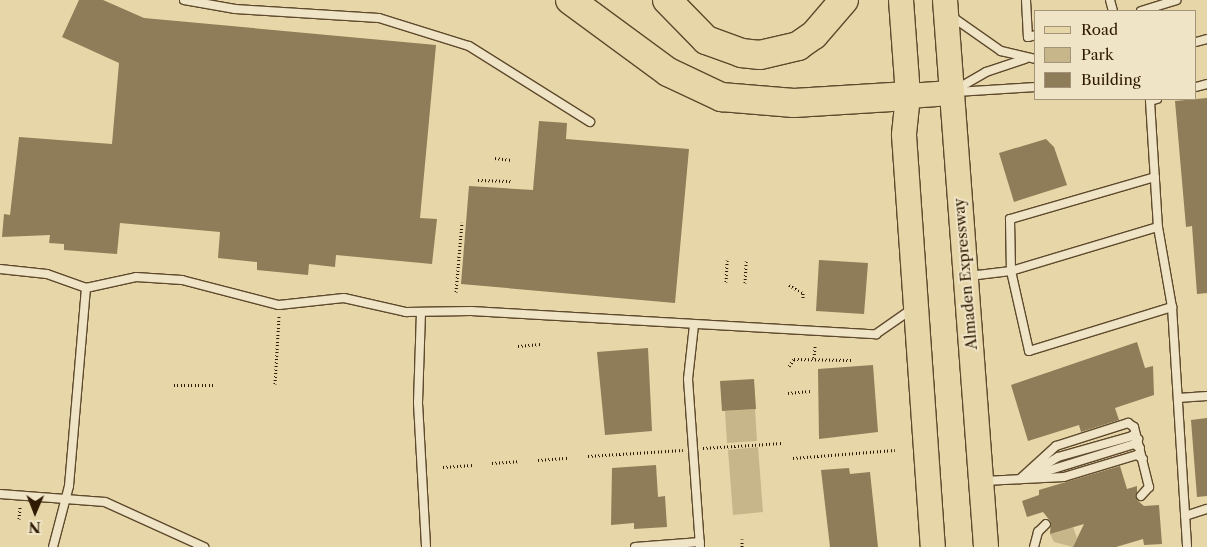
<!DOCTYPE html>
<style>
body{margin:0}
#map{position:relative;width:1207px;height:547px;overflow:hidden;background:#e7d6a7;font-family:"Libre Caslon Text",serif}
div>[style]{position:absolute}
.green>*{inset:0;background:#c8b68b}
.building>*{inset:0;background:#8f7c58}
.path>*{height:3px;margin-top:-1.5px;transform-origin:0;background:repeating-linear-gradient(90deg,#301a03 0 1px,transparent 0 3.5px)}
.roads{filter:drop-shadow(1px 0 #5e492c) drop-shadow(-1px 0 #5e492c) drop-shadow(0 1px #5e492c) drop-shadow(0 -1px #5e492c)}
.service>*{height:8px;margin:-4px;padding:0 4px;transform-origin:4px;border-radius:4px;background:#efe4c6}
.primary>*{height:24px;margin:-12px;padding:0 12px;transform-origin:12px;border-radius:12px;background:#e7d6a7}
.motorway>*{height:28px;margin:-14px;padding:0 14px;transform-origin:14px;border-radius:14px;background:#e7d6a7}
span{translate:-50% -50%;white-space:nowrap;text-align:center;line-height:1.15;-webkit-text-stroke:4px #efe4c6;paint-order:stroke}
.street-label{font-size:15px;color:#301a03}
.legend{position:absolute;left:1034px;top:10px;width:162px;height:90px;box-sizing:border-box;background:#efe4c6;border:1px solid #a39378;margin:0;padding:6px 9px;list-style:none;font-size:15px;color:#301a03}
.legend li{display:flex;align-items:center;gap:10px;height:25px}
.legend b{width:25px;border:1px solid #a39378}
.north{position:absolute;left:10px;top:487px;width:50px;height:50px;-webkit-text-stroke:4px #efe4c6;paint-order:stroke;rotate:181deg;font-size:14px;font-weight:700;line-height:20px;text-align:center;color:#301a03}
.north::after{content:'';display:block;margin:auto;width:18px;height:22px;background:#301a03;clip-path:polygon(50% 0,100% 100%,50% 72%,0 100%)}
</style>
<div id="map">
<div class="green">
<i style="clip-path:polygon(755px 409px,757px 441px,727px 443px,725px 411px)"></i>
<i style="clip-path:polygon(758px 447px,763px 512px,733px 515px,728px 450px)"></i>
<i style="clip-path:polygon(1073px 527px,1077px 538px,1073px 547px,1054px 542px,1050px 534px)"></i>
</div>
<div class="building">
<i style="clip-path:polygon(79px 0,103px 0,144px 18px,436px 45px,420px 218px,437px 219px,432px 264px,336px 255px,335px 267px,309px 264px,308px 275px,257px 270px,257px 262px,218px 258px,220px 232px,120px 223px,117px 254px,64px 250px,64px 244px,49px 243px,50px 235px,2px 237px,4px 214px,10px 215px,19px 137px,112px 144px,119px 63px,62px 37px)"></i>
<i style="clip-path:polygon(1207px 98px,1207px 293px,1197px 294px,1192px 226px,1186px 227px,1175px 101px)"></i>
<i style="clip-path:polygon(539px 121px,567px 123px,566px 139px,689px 149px,675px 303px,461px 284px,469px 186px,533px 190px)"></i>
<i style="clip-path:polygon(1046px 139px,1054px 147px,1067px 185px,1014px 202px,999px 153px)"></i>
<i style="clip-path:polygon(819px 260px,868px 263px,864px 314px,816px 311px)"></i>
<i style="clip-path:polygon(1137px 342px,1145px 368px,1153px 366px,1154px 395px,1115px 408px,1119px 420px,1081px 432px,1079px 425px,1028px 441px,1011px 385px)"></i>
<i style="clip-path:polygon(648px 348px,652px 431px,605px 435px,597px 352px)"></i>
<i style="clip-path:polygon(873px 365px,878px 432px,819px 439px,818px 369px)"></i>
<i style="clip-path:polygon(754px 379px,756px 409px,722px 411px,720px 381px)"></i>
<i style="clip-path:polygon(1207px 418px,1207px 496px,1197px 497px,1191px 420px)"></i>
<i style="clip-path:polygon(656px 465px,658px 497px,665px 496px,667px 527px,634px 529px,634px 523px,611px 525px,612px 468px)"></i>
<i style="clip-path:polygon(1120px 466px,1127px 489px,1137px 486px,1137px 500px,1144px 506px,1159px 505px,1162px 544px,1144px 545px,1143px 539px,1116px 547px,1073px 547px,1084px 524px,1050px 534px,1051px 522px,1043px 512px,1027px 517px,1022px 501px,1039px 495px,1039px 490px)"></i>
<i style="clip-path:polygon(849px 468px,850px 474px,870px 472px,878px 547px,830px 547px,821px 470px)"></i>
</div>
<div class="path">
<i style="left:495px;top:158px;width:17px;rotate:7deg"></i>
<i style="left:478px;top:180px;width:33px;rotate:2deg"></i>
<i style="left:726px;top:282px;width:22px;rotate:-87deg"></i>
<i style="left:745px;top:283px;width:22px;rotate:-87deg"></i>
<i style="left:789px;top:285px;width:16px;rotate:30deg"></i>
<i style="left:803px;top:293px;width:7px;rotate:90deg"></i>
<i style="left:456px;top:292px;width:70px;rotate:-85.1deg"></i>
<i style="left:518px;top:346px;width:23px;rotate:-5deg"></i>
<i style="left:814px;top:358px;width:12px;rotate:-85deg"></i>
<i style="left:789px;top:366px;width:9px;rotate:-54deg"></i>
<i style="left:794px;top:359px;width:57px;rotate:1deg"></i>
<i style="left:275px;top:384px;width:68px;rotate:-86.6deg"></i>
<i style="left:174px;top:385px;width:40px"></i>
<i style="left:788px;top:393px;width:22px;rotate:-5deg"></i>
<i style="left:703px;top:448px;width:79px;rotate:-3.6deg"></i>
<i style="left:588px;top:456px;width:95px;rotate:-3.6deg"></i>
<i style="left:793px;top:458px;width:102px;rotate:-4.5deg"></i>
<i style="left:538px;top:460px;width:31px;rotate:-4deg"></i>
<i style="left:492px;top:463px;width:26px;rotate:-4deg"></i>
<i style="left:443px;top:467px;width:30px;rotate:-4deg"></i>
<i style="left:19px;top:519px;width:12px;rotate:-85deg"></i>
<i style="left:742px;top:539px;width:8px;rotate:90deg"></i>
</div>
<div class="roads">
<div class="service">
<i style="left:184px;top:0;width:52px;rotate:10deg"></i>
<i style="left:235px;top:9px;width:144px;rotate:3.6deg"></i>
<i style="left:379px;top:18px;width:94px;rotate:17.3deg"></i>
<i style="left:469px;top:46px;width:143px;rotate:32.1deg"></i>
<i style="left:1026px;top:0;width:37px;rotate:87deg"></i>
<i style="left:1028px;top:37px;width:8px;rotate:-14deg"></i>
<i style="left:1110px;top:0;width:11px;rotate:75deg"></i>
<i style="left:1141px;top:11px;width:37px;rotate:-17deg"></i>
<i style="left:951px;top:16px;width:61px;rotate:35deg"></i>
<i style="left:1001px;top:51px;width:36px;rotate:13deg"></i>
<i style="left:1196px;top:42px;width:11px;rotate:-15deg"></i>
<i style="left:1196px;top:87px;width:11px;rotate:-15deg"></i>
<i style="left:955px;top:90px;width:36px;rotate:-30deg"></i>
<i style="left:986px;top:72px;width:41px;rotate:-18.4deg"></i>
<i style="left:956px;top:92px;width:80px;rotate:-3.6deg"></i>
<i style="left:1157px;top:99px;width:7px;rotate:164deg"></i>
<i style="left:1150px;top:101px;width:126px;rotate:86.4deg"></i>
<i style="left:1158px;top:227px;width:81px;rotate:80.1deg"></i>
<i style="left:1172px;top:307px;width:240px;rotate:86.4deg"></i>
<i style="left:1155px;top:177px;width:151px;rotate:163.8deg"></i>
<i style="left:1010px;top:219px;width:52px;rotate:88.9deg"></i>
<i style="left:1011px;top:271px;width:82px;rotate:77.3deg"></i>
<i style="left:1029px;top:351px;width:150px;rotate:-17.1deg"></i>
<i style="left:0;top:269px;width:47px;rotate:6.1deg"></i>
<i style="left:47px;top:274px;width:41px;rotate:19.7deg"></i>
<i style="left:86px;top:288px;width:51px;rotate:-12.4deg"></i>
<i style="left:136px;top:277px;width:46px;rotate:3.7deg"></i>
<i style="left:182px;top:280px;width:100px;rotate:14.5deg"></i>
<i style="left:279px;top:305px;width:65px;rotate:-6.1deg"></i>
<i style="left:344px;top:298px;width:64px;rotate:12.7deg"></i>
<i style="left:406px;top:312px;width:65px;rotate:-0.9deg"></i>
<i style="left:471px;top:311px;width:406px;rotate:3.3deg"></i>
<i style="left:876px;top:334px;width:44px;rotate:-34.8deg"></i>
<i style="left:969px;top:276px;width:42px;rotate:-6.8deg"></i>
<i style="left:1011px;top:271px;width:153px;rotate:-16.7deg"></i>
<i style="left:421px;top:312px;width:91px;rotate:91.9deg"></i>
<i style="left:418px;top:403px;width:144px;rotate:86.8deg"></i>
<i style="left:694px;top:325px;width:54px;rotate:96.3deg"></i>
<i style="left:688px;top:379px;width:168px;rotate:85.9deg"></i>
<i style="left:1178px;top:398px;width:29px;rotate:-4deg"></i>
<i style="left:1033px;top:472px;width:29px;rotate:-31deg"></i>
<i style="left:1058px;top:457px;width:77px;rotate:-15.8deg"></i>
<i style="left:1132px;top:436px;width:7px;rotate:27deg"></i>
<i style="left:1034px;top:475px;width:105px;rotate:-17.2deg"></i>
<i style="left:1134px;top:444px;width:7px;rotate:34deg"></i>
<i style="left:1020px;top:479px;width:49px;rotate:-42.5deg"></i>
<i style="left:1056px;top:446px;width:76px;rotate:-17.7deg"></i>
<i style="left:1128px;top:423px;width:7px;rotate:34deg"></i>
<i style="left:1134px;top:427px;width:62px;rotate:76deg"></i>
<i style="left:1149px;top:487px;width:12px;rotate:132deg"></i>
<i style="left:984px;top:481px;width:80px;rotate:-2.9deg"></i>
<i style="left:1064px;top:477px;width:76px;rotate:-16.8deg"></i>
<i style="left:1137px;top:455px;width:7px;rotate:34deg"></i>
<i style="left:0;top:494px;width:105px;rotate:4.4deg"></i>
<i style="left:105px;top:502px;width:109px;rotate:24.4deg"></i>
<i style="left:1185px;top:516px;width:23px;rotate:-18deg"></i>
<i style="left:53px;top:547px;width:63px;rotate:-75.3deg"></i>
<i style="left:69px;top:486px;width:199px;rotate:-85.1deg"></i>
<i style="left:635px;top:547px;width:65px;rotate:-4.4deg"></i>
<i style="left:1034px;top:547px;width:16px;rotate:-75deg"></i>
<i style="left:1038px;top:532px;width:11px;rotate:-45deg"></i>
</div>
<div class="primary">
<i style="left:901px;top:0;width:96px;rotate:85.8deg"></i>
<i style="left:908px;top:96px;width:39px;rotate:96deg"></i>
<i style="left:904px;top:135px;width:413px;rotate:86deg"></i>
<i style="left:945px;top:0;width:549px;rotate:85.71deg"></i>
<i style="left:908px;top:96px;width:43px;rotate:-4deg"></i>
</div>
<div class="motorway">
<i style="left:570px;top:0;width:122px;rotate:36.3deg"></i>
<i style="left:668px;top:72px;width:59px;rotate:25.3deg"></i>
<i style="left:721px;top:97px;width:73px;rotate:4.7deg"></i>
<i style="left:794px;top:103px;width:114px;rotate:-3.5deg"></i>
<i style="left:667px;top:0;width:56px;rotate:45.7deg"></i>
<i style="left:706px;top:40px;width:37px;rotate:20deg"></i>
<i style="left:741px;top:53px;width:19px;rotate:6deg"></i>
<i style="left:760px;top:55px;width:39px;rotate:-13deg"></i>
<i style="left:798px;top:46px;width:19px;rotate:-35deg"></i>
<i style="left:814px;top:35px;width:46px;rotate:-49.4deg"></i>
</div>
</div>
<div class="street-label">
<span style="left:965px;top:274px;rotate:-95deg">Almaden Expressway</span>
</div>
<ul class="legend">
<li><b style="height:6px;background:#e7d6a7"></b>Road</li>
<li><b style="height:14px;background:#c8b68b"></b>Park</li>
<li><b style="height:14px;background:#8f7c58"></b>Building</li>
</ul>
<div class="north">N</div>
</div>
